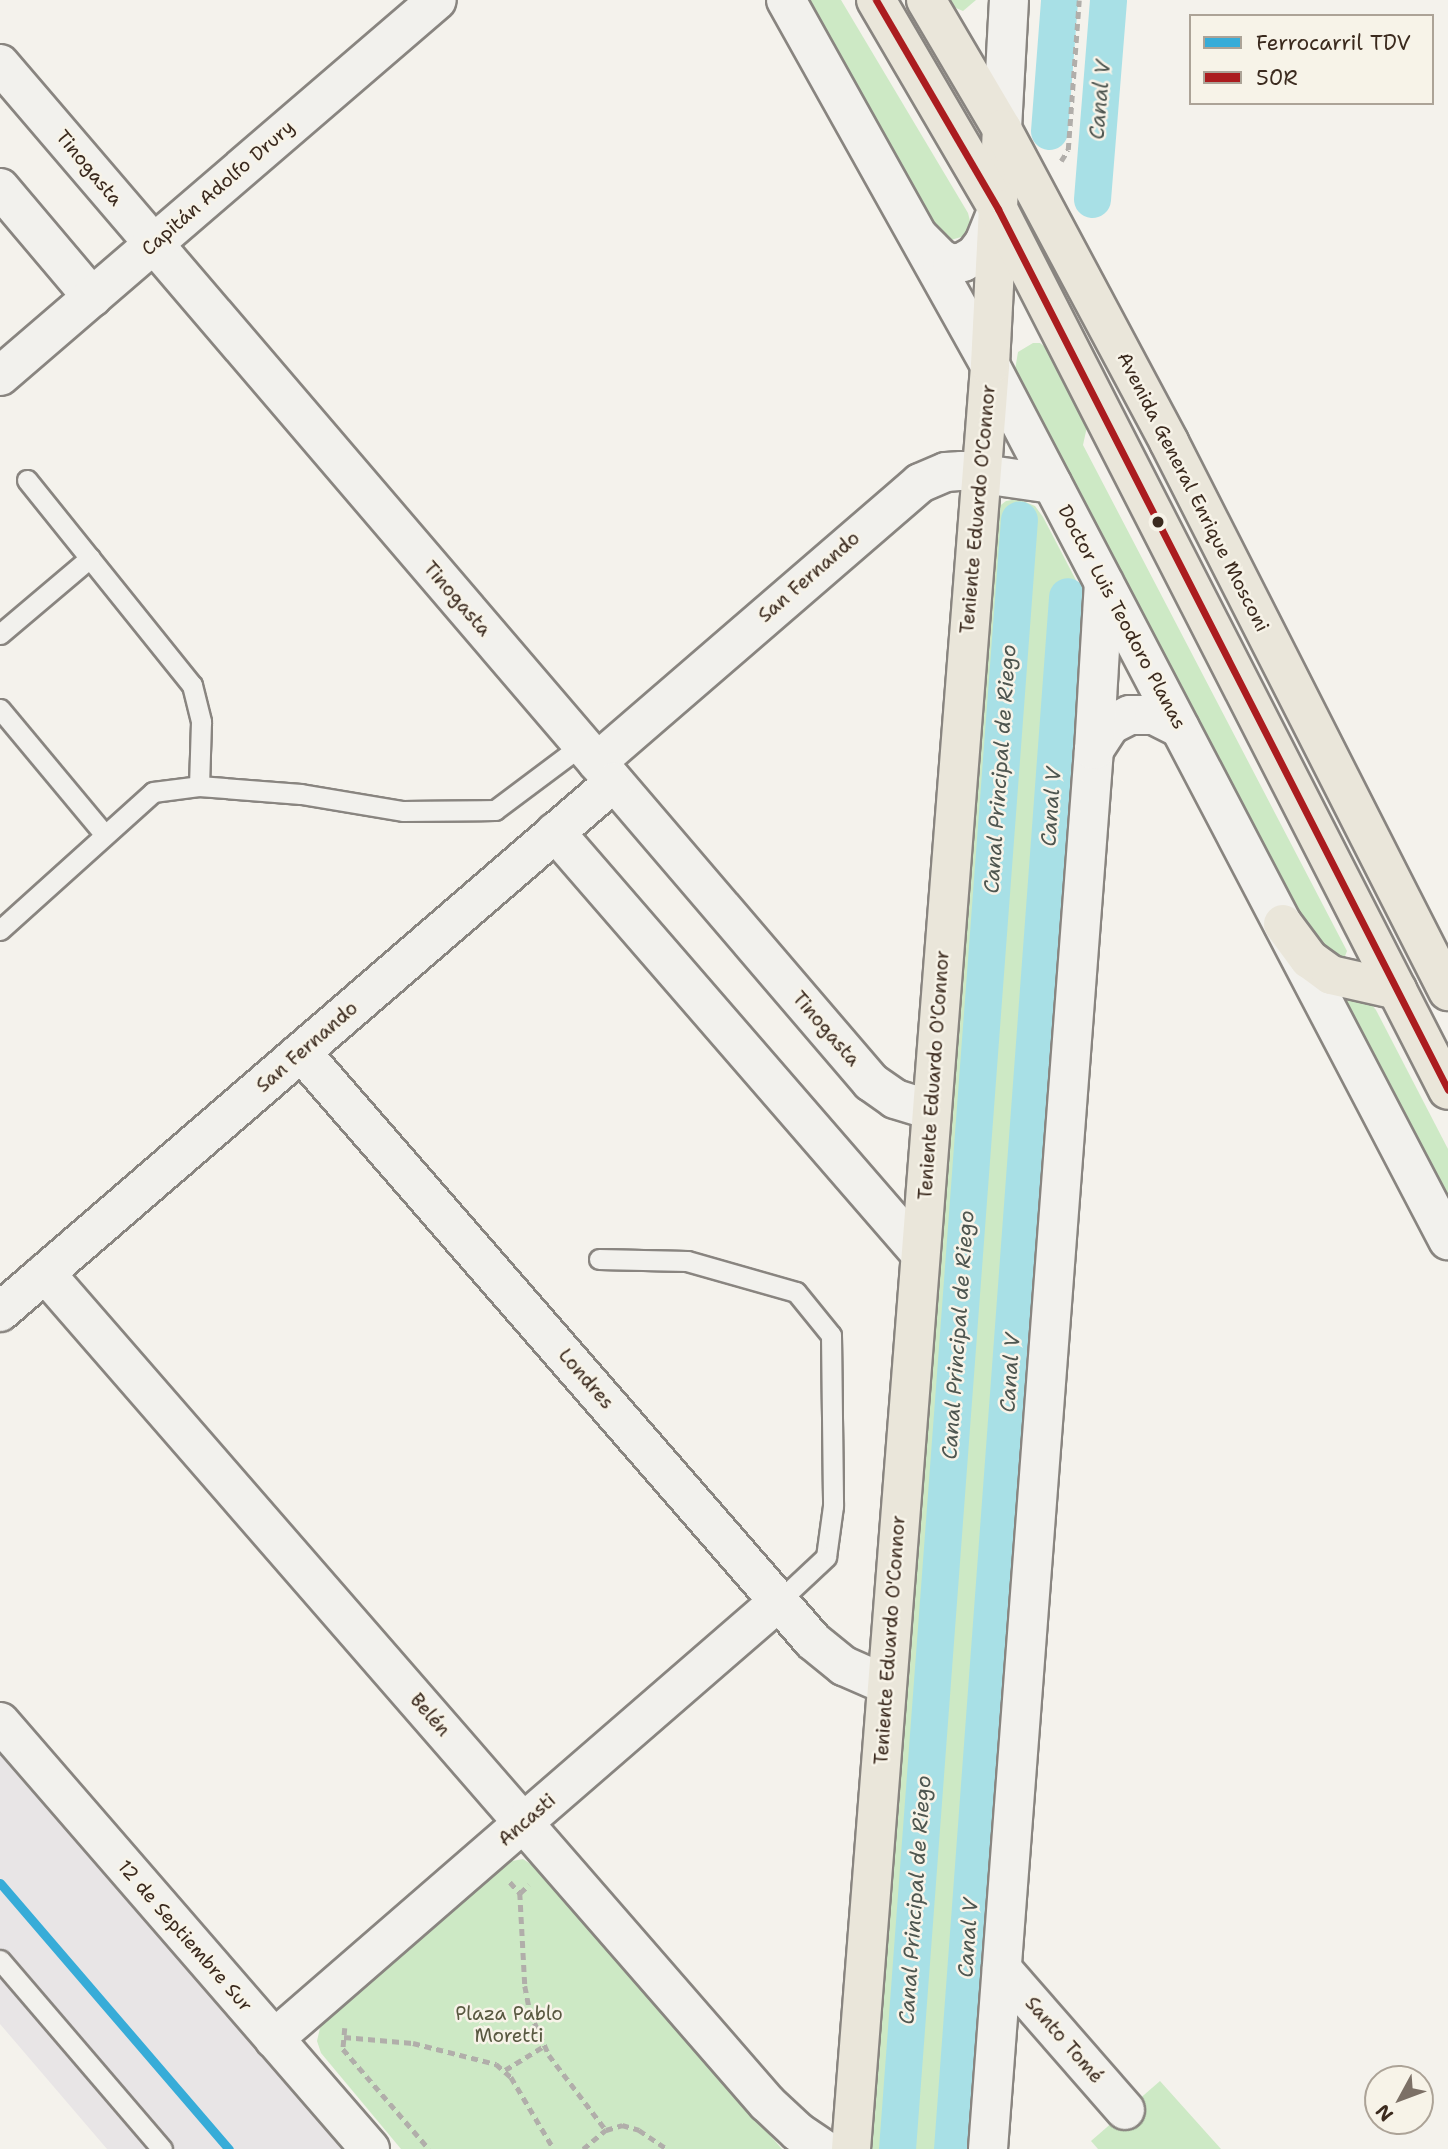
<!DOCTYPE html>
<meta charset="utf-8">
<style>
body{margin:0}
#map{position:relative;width:1448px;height:2149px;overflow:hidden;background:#f4f2ec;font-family:"Shantell Sans",sans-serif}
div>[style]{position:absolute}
.built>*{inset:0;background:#e8e5e6}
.green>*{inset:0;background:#cde9c5}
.canal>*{height:37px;margin:-18.5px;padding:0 18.5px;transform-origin:18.5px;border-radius:18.5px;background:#a8e0e6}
.path>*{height:4.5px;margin-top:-2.25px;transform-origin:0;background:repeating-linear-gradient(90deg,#b1aeaa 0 7px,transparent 0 12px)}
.roads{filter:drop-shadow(2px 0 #898580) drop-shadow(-2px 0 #898580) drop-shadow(0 2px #898580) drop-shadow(0 -2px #898580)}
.service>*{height:19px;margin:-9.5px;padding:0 9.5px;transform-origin:9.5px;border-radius:9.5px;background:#f2f1ed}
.minor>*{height:38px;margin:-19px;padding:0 19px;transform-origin:19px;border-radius:19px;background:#f2f1ed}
.tertiary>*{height:38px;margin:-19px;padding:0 19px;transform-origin:19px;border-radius:19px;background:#f2f1ed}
.secondary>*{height:38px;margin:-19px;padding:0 19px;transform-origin:19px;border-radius:19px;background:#f2f1ed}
.primary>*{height:38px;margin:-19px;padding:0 19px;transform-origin:19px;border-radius:19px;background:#eae6da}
.trunk>*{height:38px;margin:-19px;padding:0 19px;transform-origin:19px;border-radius:19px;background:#eae6da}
.bus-1>*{height:7px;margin:-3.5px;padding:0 3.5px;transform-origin:3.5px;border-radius:3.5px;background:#ab1c1f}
.rail-1>*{height:9px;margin:-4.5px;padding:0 4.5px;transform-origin:4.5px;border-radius:4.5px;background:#37acd8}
.dots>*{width:19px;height:19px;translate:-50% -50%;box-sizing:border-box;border:4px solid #f7f3e8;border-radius:50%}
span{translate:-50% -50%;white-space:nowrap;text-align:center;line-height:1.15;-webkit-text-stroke:5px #f7f3e8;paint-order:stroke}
.street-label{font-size:19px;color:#3b2a1e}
.park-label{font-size:19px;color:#585840}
.water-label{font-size:21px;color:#4e5650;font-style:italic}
.legend{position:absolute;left:1189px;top:14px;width:245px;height:91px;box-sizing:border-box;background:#f7f3e8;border:2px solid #aca397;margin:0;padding:9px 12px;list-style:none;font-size:21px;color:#3b2a1e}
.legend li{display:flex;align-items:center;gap:14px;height:35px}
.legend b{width:35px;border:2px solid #aca397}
.north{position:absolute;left:1364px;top:2065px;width:70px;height:70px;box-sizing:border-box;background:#f7f3e8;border:2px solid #aca397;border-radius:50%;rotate:229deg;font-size:19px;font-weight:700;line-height:28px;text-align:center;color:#3b2a1e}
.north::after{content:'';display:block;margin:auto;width:24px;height:32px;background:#7c7066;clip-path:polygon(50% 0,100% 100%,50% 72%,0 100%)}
</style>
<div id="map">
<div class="built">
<i style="clip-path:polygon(0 1735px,356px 2149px,107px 2149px,0 2024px)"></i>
</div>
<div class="green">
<i style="clip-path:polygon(801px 0,841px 0,968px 213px,971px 225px,965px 236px,947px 241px,934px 234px)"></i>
<i style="clip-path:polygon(948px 0,976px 0,963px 11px,956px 8px)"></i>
<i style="clip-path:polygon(1033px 343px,1040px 343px,1050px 351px,1088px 422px,1083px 445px,1347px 951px,1343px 961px,1317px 951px,1014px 376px,1018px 352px)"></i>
<i style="clip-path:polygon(1018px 499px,1035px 506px,1043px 517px,1079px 586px,1085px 613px,967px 2149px,869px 2149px,997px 508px,1006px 501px)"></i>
<i style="clip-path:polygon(1347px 998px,1371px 1004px,1376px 1010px,1448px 1149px,1448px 1206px,1343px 1001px)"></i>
<i style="clip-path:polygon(523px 1859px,538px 1869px,782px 2149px,401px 2149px,321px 2053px,317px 2041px,320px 2028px,332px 2014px,507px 1862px)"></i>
<i style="clip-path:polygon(1160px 2081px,1221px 2149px,1098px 2149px,1091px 2141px)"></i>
</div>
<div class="canal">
<i style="left:1049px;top:131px;width:131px;rotate:-85.6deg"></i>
<i style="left:1092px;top:199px;width:200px;rotate:-85.4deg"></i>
<i style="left:897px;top:2149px;width:1634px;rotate:-85.72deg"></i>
<i style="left:952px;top:2149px;width:1557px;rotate:-85.76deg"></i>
</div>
<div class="path">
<i style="left:1061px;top:161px;width:13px;rotate:-58deg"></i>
<i style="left:1068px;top:150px;width:150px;rotate:-85.8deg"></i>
<i style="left:510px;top:1882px;width:15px;rotate:48deg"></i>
<i style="left:520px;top:1893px;width:12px;rotate:-42deg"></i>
<i style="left:520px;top:1893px;width:93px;rotate:86.9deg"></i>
<i style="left:525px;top:1986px;width:26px;rotate:79deg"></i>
<i style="left:530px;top:2012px;width:47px;rotate:66.2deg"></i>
<i style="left:549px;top:2055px;width:94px;rotate:52.8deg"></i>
<i style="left:345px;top:2028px;width:21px;rotate:95deg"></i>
<i style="left:343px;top:2049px;width:132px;rotate:49.3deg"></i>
<i style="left:344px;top:2037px;width:69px;rotate:5deg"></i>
<i style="left:413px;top:2043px;width:86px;rotate:14.2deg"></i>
<i style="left:496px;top:2064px;width:20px;rotate:41deg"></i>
<i style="left:511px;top:2077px;width:84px;rotate:59.2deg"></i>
<i style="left:505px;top:2070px;width:46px;rotate:-31.6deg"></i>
<i style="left:583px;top:2149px;width:30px;rotate:-40deg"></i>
<i style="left:606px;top:2130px;width:17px;rotate:-17deg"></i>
<i style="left:622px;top:2125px;width:18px;rotate:16deg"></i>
<i style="left:639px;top:2130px;width:34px;rotate:34deg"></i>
</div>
<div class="roads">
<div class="service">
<i style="left:27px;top:480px;width:263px;rotate:51.2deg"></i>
<i style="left:192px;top:685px;width:38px;rotate:76deg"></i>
<i style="left:201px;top:722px;width:64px;rotate:91.8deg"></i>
<i style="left:0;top:634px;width:118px;rotate:-40.2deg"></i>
<i style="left:0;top:709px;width:164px;rotate:50.2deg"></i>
<i style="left:0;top:930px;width:206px;rotate:-42deg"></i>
<i style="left:153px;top:792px;width:46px;rotate:-7.4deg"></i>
<i style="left:199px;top:786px;width:102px;rotate:4.5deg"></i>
<i style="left:301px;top:794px;width:103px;rotate:9.5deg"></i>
<i style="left:403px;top:811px;width:92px;rotate:-0.6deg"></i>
<i style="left:495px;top:810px;width:109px;rotate:-36.8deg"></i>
<i style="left:599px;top:1259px;width:88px;rotate:1.3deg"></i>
<i style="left:687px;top:1261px;width:113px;rotate:15.9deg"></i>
<i style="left:796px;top:1292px;width:55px;rotate:50.9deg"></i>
<i style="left:831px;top:1335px;width:171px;rotate:89.3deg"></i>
<i style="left:833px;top:1506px;width:51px;rotate:97.8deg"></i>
<i style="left:826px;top:1557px;width:64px;rotate:136.9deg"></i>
<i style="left:0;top:1960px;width:249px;rotate:49.4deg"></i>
</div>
<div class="minor">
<i style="left:0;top:64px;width:1340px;rotate:49.45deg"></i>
<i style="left:871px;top:1082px;width:29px;rotate:35deg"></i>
<i style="left:895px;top:1099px;width:38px;rotate:17deg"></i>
<i style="left:0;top:188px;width:143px;rotate:49.8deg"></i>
<i style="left:597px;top:762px;width:427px;rotate:-40.8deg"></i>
<i style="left:920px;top:483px;width:28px;rotate:-23deg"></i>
<i style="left:946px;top:472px;width:16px;rotate:-4deg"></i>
<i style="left:962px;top:471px;width:91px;rotate:8.2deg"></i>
<i style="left:555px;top:832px;width:557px;rotate:49.08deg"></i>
<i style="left:301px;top:1052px;width:780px;rotate:49deg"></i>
<i style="left:813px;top:1641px;width:40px;rotate:39deg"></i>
<i style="left:844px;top:1666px;width:47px;rotate:23.8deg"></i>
<i style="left:45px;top:1273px;width:1100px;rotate:48.98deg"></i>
<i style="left:767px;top:2103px;width:42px;rotate:43.1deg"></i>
<i style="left:798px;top:2132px;width:30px;rotate:34deg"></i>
<i style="left:0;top:1312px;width:811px;rotate:-40.8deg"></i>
<i style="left:0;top:1722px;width:565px;rotate:49.09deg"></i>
<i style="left:1002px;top:1969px;width:187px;rotate:48.9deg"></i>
<i style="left:274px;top:2039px;width:668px;rotate:-40.94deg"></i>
</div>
<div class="tertiary">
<i style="left:786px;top:0;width:418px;rotate:60.8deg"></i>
<i style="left:990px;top:365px;width:988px;rotate:62.37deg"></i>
<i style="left:920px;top:238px;width:30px;rotate:45deg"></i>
<i style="left:941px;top:259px;width:12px;rotate:24deg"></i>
<i style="left:952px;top:264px;width:11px;rotate:-10deg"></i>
<i style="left:963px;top:262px;width:14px;rotate:-30deg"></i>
<i style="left:975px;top:255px;width:15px;rotate:-53deg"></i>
<i style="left:984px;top:243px;width:37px;rotate:-68deg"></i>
<i style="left:1094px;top:750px;width:30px;rotate:-57deg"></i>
<i style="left:1110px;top:725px;width:22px;rotate:-27deg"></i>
<i style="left:1130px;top:715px;width:24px"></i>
<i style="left:1154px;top:715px;width:29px;rotate:27deg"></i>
<i style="left:988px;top:2149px;width:1403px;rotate:-85.67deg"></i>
<i style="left:1094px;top:750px;width:167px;rotate:-86.6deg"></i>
</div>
<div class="secondary">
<i style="left:1002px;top:129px;width:129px;rotate:-86.9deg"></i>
<i style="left:0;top:376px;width:576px;rotate:-40.71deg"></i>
</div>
<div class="primary">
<i style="left:851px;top:2149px;width:1789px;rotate:-85.54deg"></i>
<i style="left:990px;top:365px;width:236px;rotate:-87.1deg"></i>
</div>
<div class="trunk">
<i style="left:876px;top:0;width:242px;rotate:59.7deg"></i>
<i style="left:998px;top:209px;width:989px;rotate:62.94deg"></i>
<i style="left:926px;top:0;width:150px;rotate:59.5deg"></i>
<i style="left:1002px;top:129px;width:355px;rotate:61.9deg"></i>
<i style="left:1169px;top:442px;width:616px;rotate:63.06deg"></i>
<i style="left:1283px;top:924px;width:44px;rotate:53.4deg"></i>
<i style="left:1309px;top:959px;width:27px;rotate:36deg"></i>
<i style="left:1331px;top:975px;width:68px;rotate:12.8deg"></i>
</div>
</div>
<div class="bus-1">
<i style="left:876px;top:0;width:242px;rotate:59.7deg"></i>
<i style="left:998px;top:209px;width:989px;rotate:62.94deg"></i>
</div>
<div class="rail-1">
<i style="left:0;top:1883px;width:351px;rotate:49.3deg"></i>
</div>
<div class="dots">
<i style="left:1158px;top:522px;background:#3b2a1e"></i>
</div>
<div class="street-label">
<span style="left:89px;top:168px;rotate:50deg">Tinogasta</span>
<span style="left:218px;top:188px;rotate:-41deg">Capitán Adolfo Drury</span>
<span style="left:1193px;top:492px;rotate:63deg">Avenida General Enrique Mosconi</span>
<span style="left:978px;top:509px;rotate:-85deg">Teniente Eduardo O'Connor</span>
<span style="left:809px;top:577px;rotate:-41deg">San Fernando</span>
<span style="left:457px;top:599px;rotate:49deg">Tinogasta</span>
<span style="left:1122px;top:617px;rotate:62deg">Doctor Luis Teodoro Planas</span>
<span style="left:826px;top:1029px;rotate:49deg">Tinogasta</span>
<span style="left:307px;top:1047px;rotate:-41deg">San Fernando</span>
<span style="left:934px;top:1075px;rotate:-86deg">Teniente Eduardo O'Connor</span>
<span style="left:586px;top:1379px;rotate:49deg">Londres</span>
<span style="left:890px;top:1640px;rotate:-86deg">Teniente Eduardo O'Connor</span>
<span style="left:430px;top:1715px;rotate:49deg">Belén</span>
<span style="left:527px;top:1820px;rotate:-41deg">Ancasti</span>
<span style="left:185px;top:1936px;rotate:49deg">12 de Septiembre Sur</span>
<span style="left:1064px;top:2040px;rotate:49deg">Santo Tomé</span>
</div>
<div class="park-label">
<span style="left:509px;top:2025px">Plaza Pablo<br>Moretti</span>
</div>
<div class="water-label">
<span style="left:1100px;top:100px;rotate:-85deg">Canal V</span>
<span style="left:1000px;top:769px;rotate:-86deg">Canal Principal de Riego</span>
<span style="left:1051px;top:807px;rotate:-86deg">Canal V</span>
<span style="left:958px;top:1335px;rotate:-86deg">Canal Principal de Riego</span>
<span style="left:1010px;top:1373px;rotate:-86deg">Canal V</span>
<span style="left:915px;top:1900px;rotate:-86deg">Canal Principal de Riego</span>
<span style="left:968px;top:1938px;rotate:-86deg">Canal V</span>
</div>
<ul class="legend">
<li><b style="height:9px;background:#37acd8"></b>Ferrocarril TDV</li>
<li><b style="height:9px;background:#ab1c1f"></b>50R</li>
</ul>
<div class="north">N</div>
</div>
